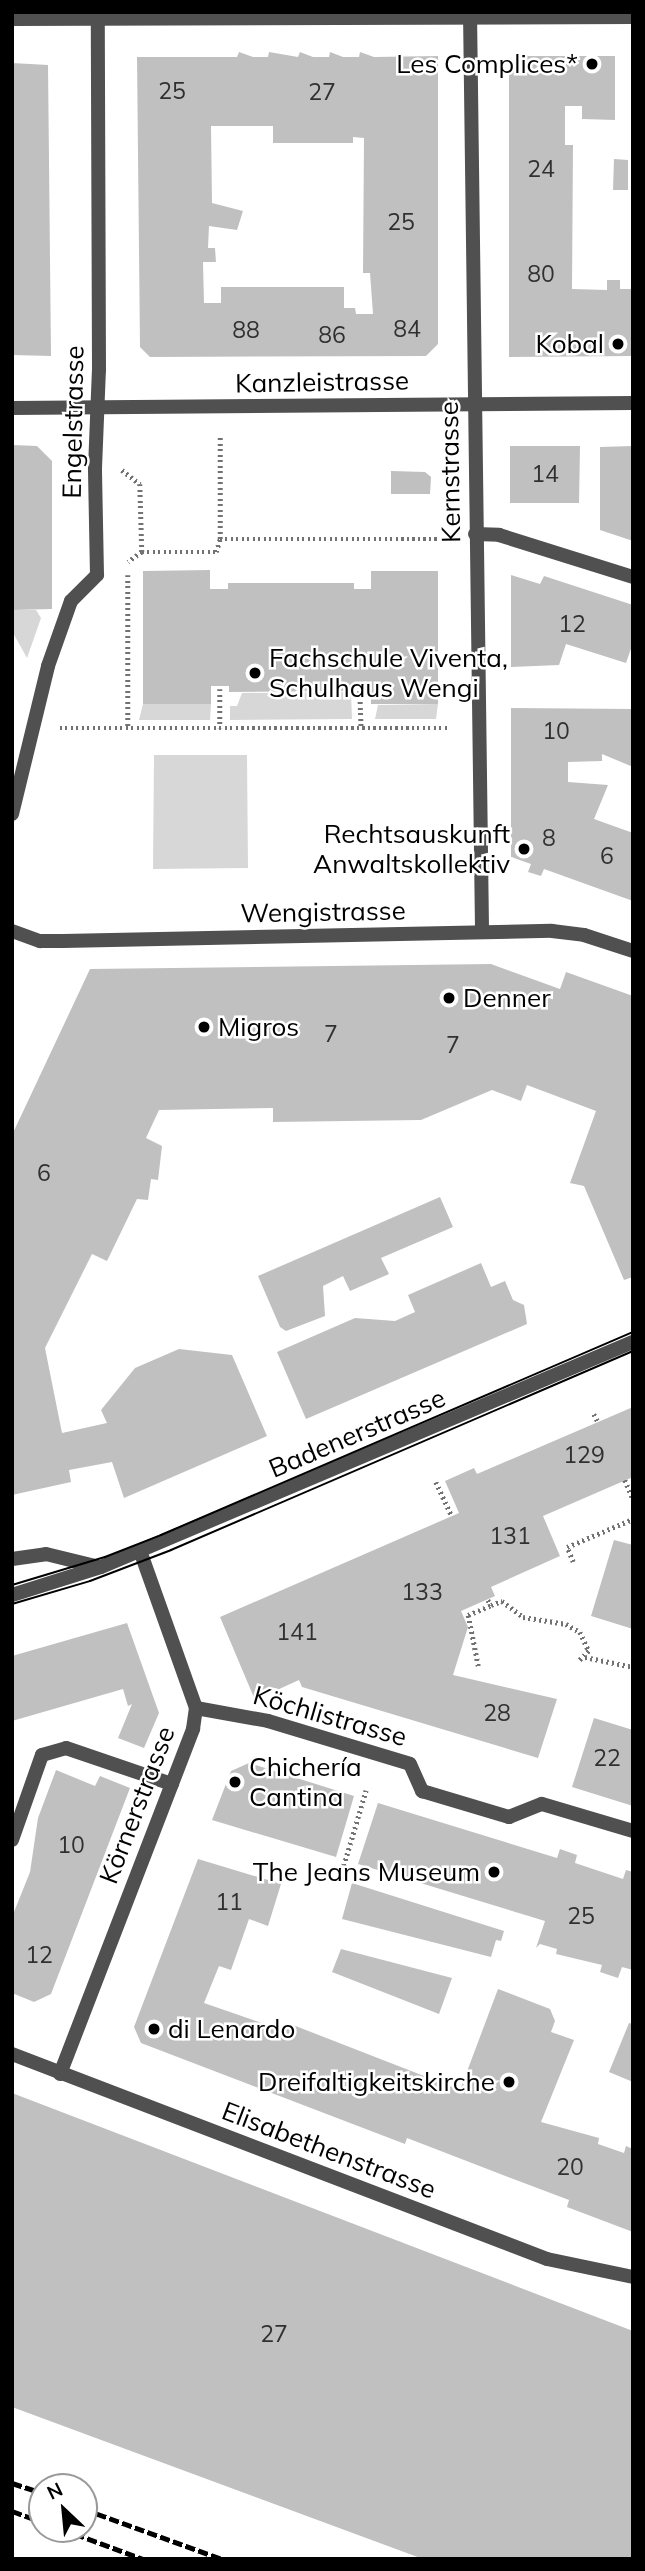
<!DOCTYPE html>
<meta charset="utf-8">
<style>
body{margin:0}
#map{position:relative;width:645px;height:2571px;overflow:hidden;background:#fff;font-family:Mulish,sans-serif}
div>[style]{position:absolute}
.green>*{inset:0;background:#d7d7d7}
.building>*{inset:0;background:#c0c0c0}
.path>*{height:4.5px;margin-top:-2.25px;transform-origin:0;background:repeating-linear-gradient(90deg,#727272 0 2px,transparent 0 5.5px)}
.service>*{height:14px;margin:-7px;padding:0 7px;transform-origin:7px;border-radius:7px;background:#505050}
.minor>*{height:14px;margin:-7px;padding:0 7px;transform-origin:7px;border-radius:7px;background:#505050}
.tertiary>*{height:14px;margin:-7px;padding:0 7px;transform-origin:7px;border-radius:7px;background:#505050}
.tram>*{height:2px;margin:-1px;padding:0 1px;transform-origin:1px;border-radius:1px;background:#000}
.rail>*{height:5px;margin-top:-2.5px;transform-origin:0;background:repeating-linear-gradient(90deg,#000 0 10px,transparent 0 13.5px)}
.dots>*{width:19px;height:19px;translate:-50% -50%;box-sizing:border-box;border:4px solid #fff;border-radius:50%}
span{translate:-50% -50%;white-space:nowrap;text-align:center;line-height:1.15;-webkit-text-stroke:5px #fff;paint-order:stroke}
.number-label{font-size:23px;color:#303030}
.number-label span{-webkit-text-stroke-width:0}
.poi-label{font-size:26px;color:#000}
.right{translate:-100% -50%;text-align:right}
.left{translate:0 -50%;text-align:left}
.street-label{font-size:26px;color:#000}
.frame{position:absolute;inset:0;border:14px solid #000;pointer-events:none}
.north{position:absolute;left:28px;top:2473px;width:70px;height:70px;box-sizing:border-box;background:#fff;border:2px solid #999;border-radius:50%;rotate:334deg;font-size:19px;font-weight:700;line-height:28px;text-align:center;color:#000}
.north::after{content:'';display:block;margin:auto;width:24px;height:32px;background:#000;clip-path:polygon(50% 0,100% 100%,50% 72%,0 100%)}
</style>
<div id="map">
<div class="green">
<i style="clip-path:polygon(12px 610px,36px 610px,41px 618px,27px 658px,12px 631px)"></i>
<i style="clip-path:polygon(351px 692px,352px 719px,230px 720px,230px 706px,237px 706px,242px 693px)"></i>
<i style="clip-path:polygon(143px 704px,211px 704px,210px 720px,139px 720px)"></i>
<i style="clip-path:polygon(438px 704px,436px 719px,375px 719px,378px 705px)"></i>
<i style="clip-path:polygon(154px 755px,247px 755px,248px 868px,153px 869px)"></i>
</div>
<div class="building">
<i style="clip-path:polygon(evenodd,239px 52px,253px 57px,268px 57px,269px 52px,298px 57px,300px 52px,313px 57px,329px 57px,330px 52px,343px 57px,359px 57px,360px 52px,374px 57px,438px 56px,438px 344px,426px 356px,150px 357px,140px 347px,137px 57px,237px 57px,239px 52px,211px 126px,273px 126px,273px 143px,353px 143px,353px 137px,364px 138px,363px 273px,370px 273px,373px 314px,356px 314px,355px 308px,344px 308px,344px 287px,221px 287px,221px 303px,204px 303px,203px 262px,216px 262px,215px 248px,208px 248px,209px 226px,237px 230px,243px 211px,212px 203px,211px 126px)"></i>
<i style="clip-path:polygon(523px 56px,615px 56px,615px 120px,582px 119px,582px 106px,565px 106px,565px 145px,573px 145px,572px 289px,607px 290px,607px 280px,620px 280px,620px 289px,633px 289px,633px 356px,509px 357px,509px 68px)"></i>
<i style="clip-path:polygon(12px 63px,48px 65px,51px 356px,12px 355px)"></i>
<i style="clip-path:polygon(614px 159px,628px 160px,628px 190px,613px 190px)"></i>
<i style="clip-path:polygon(12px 445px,37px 446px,52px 461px,52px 609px,12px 610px)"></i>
<i style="clip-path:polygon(510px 446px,580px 446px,579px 503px,510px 503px)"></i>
<i style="clip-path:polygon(633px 446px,633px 541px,600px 530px,600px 447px)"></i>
<i style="clip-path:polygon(391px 471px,425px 472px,431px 477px,430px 494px,391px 494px)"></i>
<i style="clip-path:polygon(210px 570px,210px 589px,228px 589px,228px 583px,354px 583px,354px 589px,371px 589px,371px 571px,438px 571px,438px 704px,371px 704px,371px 686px,355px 686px,355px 691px,229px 692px,229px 686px,211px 686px,211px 704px,143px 704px,143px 571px)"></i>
<i style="clip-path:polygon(511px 575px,540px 584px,544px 576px,633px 605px,633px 643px,626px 663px,566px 644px,559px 665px,511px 667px)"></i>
<i style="clip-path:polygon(511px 708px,633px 709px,633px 767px,602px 754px,602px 761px,568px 762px,568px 782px,608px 785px,594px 819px,633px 833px,633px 901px,544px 869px,541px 876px,528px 872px,531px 864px,511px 857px)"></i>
<i style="clip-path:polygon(491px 964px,560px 989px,566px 972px,633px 996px,633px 1277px,624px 1280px,584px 1186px,570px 1183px,596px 1111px,527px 1085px,521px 1101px,492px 1090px,421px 1120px,273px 1122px,273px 1108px,159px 1110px,146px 1138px,162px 1146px,158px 1180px,151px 1179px,148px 1200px,137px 1199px,107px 1261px,92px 1254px,45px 1348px,62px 1433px,107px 1423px,101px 1410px,135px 1368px,179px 1349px,232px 1355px,267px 1436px,124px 1498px,112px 1462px,69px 1470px,71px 1482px,12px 1495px,12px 1135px,90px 969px)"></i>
<i style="clip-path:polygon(440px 1197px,453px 1227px,381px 1258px,389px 1274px,350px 1291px,343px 1276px,323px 1286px,325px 1316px,286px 1331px,280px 1327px,258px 1276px)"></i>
<i style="clip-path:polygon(481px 1263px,491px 1287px,505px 1281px,513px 1300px,524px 1305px,527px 1324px,306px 1419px,277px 1352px,355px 1318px,395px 1321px,415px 1312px,408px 1295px)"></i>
<i style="clip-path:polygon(633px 1407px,633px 1477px,543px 1516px,560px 1556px,491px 1587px,495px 1596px,461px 1611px,468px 1627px,453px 1675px,557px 1699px,538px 1758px,302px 1687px,299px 1680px,255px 1700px,220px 1617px,459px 1513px,445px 1481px,474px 1468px,477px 1474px)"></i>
<i style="clip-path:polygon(614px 1540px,633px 1545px,633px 1629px,591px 1616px)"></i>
<i style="clip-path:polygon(127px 1623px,159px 1713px,144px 1748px,118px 1738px,132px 1704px,128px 1706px,123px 1689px,12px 1721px,12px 1656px)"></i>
<i style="clip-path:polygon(594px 1718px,633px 1730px,633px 1806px,572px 1787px)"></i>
<i style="clip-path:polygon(249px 1763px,354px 1796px,336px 1857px,212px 1820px,231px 1771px)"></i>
<i style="clip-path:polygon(56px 1770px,95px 1786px,100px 1776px,130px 1788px,51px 1994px,34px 2002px,12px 1993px,12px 1917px,30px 1872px,38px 1818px)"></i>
<i style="clip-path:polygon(378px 1803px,557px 1858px,560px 1849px,577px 1855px,575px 1863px,623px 1879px,626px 1870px,633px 1872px,633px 1970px,622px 1967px,618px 1978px,600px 1972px,602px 1965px,556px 1954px,557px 1949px,540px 1944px,536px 1948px,545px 1921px,358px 1864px)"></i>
<i style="clip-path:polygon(198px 1859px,281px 1884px,268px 1926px,249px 1919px,231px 1970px,219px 1966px,204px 2003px,282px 2030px,293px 2025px,460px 2090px,498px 1989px,550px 2009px,555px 2021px,551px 2032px,574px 2040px,541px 2122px,599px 2138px,598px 2144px,624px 2153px,626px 2146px,633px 2149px,633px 2232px,567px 2207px,569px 2200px,516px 2180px,407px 2138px,405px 2144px,141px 2043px,134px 2027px)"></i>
<i style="clip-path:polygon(352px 1883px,504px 1931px,501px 1941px,496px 1940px,491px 1957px,342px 1919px)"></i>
<i style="clip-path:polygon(341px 1949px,452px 1978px,439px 2014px,332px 1972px)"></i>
<i style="clip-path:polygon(629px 2023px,633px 2024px,633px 2082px,609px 2072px)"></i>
<i style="clip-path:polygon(12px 2093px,633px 2331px,633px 2559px,423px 2559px,12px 2407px)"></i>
</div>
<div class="path">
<i style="left:122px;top:470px;width:23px;rotate:38deg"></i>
<i style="left:140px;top:484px;width:68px;rotate:88.3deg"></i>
<i style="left:142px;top:552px;width:17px;rotate:144deg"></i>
<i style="left:220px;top:539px;width:226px"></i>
<i style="left:142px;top:552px;width:74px"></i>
<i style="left:216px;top:552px;width:14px;rotate:-73deg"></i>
<i style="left:220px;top:539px;width:103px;rotate:-90deg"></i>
<i style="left:128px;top:575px;width:153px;rotate:90deg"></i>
<i style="left:220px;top:689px;width:39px;rotate:90deg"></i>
<i style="left:360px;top:691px;width:38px;rotate:88deg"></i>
<i style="left:60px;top:728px;width:388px"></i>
<i style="left:594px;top:1414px;width:9px;rotate:63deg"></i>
<i style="left:625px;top:1480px;width:21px;rotate:67deg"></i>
<i style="left:436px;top:1482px;width:38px;rotate:65deg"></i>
<i style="left:573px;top:1562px;width:16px;rotate:-112deg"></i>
<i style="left:567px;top:1547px;width:72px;rotate:-23deg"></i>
<i style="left:488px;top:1600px;width:6px;rotate:59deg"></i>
<i style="left:491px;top:1605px;width:12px;rotate:-20deg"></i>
<i style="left:502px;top:1601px;width:26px;rotate:37deg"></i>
<i style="left:523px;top:1617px;width:44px;rotate:9.2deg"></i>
<i style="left:566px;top:1624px;width:16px;rotate:30deg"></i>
<i style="left:580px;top:1632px;width:21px;rotate:65deg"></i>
<i style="left:589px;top:1651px;width:14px;rotate:135deg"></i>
<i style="left:585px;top:1657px;width:49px;rotate:11.8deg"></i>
<i style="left:478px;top:1666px;width:52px;rotate:-101.1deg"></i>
<i style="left:468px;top:1615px;width:25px;rotate:-23deg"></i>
<i style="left:342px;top:1871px;width:84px;rotate:-73.5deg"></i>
</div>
<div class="service">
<i style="left:12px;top:814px;width:152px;rotate:-76.3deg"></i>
<i style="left:48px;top:666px;width:69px;rotate:-70.5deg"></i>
<i style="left:71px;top:601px;width:37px;rotate:-45deg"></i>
<i style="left:97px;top:575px;width:107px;rotate:-91.1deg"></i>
<i style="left:12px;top:1840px;width:90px;rotate:-70.6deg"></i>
<i style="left:42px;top:1755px;width:25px;rotate:-16deg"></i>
<i style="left:66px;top:1748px;width:112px;rotate:18.8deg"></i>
</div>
<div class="minor">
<i style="left:470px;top:12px;width:920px;rotate:89.25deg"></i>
<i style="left:12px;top:19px;width:621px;rotate:-0.18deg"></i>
<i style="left:12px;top:408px;width:621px;rotate:-0.46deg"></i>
<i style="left:95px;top:468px;width:98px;rotate:-87.7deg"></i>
<i style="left:99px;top:370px;width:356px;rotate:-90.2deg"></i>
<i style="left:475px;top:534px;width:24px;rotate:2deg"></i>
<i style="left:499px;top:535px;width:140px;rotate:17.4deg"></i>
<i style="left:12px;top:931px;width:30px;rotate:20deg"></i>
<i style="left:40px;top:941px;width:23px"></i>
<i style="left:63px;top:941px;width:489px;rotate:-1.2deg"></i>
<i style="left:552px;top:931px;width:32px;rotate:7deg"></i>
<i style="left:584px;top:935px;width:52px;rotate:18.1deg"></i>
<i style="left:196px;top:1708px;width:73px;rotate:10.2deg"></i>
<i style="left:268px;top:1721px;width:148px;rotate:16.8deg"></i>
<i style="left:410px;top:1764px;width:30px;rotate:66deg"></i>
<i style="left:422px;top:1791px;width:91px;rotate:16.6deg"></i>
<i style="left:509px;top:1817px;width:35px;rotate:-22deg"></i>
<i style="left:542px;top:1804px;width:95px;rotate:16.5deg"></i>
<i style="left:12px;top:2054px;width:573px;rotate:20.97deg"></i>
<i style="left:547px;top:2259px;width:88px;rotate:11.8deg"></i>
<i style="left:60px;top:2074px;width:370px;rotate:-68.9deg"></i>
<i style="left:193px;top:1729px;width:21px;rotate:-82deg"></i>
<i style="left:196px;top:1708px;width:167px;rotate:-109.6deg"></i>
</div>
<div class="tertiary">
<i style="left:12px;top:1559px;width:34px;rotate:-8deg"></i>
<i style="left:46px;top:1554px;width:55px;rotate:13.8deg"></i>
<i style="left:12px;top:1595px;width:93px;rotate:-17.5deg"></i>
<i style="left:101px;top:1567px;width:578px;rotate:-22.93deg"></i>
</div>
<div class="tram">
<i style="left:12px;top:1585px;width:97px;rotate:-16.8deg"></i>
<i style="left:105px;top:1557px;width:60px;rotate:-21.4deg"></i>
<i style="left:161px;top:1535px;width:514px;rotate:-23.27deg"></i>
<i style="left:12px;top:1604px;width:81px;rotate:-16.4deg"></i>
<i style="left:90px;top:1581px;width:87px;rotate:-20.9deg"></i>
<i style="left:171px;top:1550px;width:503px;rotate:-23.3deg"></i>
</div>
<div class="rail">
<i style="left:12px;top:2483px;width:32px;rotate:18deg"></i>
<i style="left:84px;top:2509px;width:147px;rotate:19.9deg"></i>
<i style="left:12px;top:2511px;width:32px;rotate:20deg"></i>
<i style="left:62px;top:2529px;width:86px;rotate:20.3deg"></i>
</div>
<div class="dots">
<i style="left:592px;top:64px;background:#000"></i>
<i style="left:618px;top:344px;background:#000"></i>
<i style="left:255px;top:673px;background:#000"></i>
<i style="left:524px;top:849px;background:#000"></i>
<i style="left:449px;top:998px;background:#000"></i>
<i style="left:204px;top:1027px;background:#000"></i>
<i style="left:235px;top:1782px;background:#000"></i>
<i style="left:494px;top:1872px;background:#000"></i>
<i style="left:154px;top:2029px;background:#000"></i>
<i style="left:509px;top:2082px;background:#000"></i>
</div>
<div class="number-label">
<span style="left:172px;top:91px">25</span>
<span style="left:322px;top:92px">27</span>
<span style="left:541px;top:169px">24</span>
<span style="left:401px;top:222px">25</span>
<span style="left:541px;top:274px">80</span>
<span style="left:407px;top:329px">84</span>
<span style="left:246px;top:330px">88</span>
<span style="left:332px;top:335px">86</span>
<span style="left:545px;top:474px">14</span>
<span style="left:572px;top:624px">12</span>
<span style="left:556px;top:731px">10</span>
<span style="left:549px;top:838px">8</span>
<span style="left:607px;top:856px">6</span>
<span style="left:331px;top:1034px">7</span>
<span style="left:453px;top:1045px">7</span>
<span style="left:44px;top:1173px">6</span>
<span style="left:584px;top:1455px">129</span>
<span style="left:510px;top:1536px">131</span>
<span style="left:422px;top:1592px">133</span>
<span style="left:297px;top:1632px">141</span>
<span style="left:497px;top:1713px">28</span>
<span style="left:607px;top:1758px">22</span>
<span style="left:71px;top:1845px">10</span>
<span style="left:229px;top:1902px">11</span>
<span style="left:581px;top:1916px">25</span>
<span style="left:39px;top:1955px">12</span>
<span style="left:570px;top:2167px">20</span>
<span style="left:274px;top:2334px">27</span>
</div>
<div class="poi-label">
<span class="right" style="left:578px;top:64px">Les Complices*</span>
<span class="right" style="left:604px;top:344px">Kobal</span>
<span class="left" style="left:269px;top:673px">Fachschule Viventa,<br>Schulhaus Wengi</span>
<span class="right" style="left:510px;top:849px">Rechtsauskunft<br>Anwaltskollektiv</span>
<span class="left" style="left:463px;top:998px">Denner</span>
<span class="left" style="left:218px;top:1027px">Migros</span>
<span class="left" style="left:249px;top:1782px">Chichería<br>Cantina</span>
<span class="right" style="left:480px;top:1872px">The Jeans Museum</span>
<span class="left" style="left:168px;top:2029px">di Lenardo</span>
<span class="right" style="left:495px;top:2082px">Dreifaltigkeitskirche</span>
</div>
<div class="street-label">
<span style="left:322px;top:382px;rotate:-1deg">Kanzleistrasse</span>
<span style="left:73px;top:422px;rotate:-89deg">Engelstrasse</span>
<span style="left:450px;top:472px;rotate:-91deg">Kernstrasse</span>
<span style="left:323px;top:912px;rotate:-1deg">Wengistrasse</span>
<span style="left:357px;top:1433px;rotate:-23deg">Badenerstrasse</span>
<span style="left:330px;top:1716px;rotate:16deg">Köchlistrasse</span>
<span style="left:137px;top:1805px;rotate:-69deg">Körnerstrasse</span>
<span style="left:329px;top:2150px;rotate:21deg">Elisabethenstrasse</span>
</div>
<div class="frame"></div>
<div class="north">N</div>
</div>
